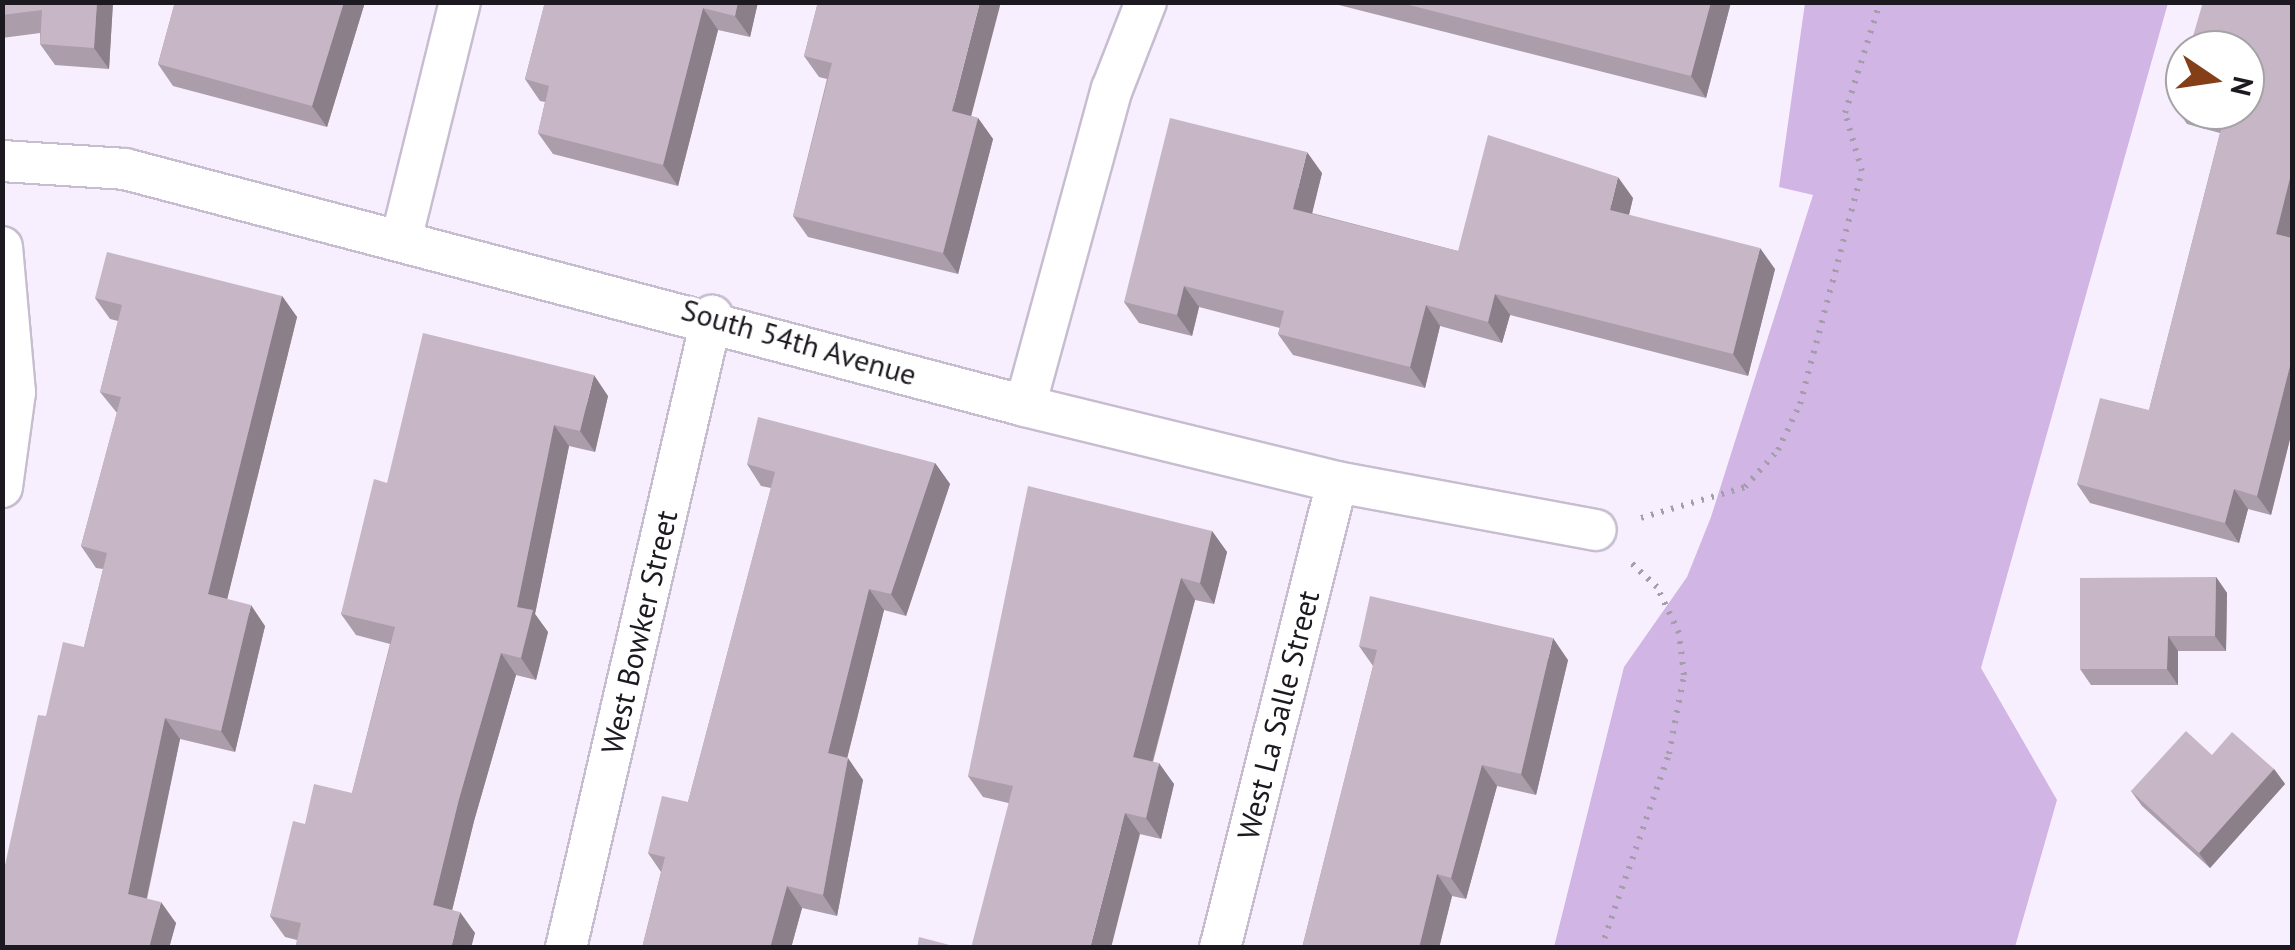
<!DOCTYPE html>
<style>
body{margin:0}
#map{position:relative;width:2295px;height:950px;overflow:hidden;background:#f7effe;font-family:"PT Sans",sans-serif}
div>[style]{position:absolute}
.green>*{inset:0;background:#d0b5e5}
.path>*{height:6px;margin-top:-3px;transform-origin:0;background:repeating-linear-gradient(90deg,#a49eaa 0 2.5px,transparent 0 10.5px)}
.roads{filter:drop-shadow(2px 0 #c7bdd0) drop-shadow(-2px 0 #c7bdd0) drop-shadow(0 2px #c7bdd0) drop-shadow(0 -2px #c7bdd0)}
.minor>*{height:40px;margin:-20px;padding:0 20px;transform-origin:20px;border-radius:20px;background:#fff}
.wall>*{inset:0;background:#ab9da9}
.shaded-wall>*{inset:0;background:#8b7f8a}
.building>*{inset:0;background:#c7b6c5}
span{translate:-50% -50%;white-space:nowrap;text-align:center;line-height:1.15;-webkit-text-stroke:8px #fff;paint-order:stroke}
.street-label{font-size:30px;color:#1d1920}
.frame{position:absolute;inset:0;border:5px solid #1d1920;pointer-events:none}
.north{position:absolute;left:2165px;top:30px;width:100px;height:100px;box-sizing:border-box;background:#fff;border:2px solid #a5a3a6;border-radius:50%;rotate:103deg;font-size:28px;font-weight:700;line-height:40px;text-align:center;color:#1d1920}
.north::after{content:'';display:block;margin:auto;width:35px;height:45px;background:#843f18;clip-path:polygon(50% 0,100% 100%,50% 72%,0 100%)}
</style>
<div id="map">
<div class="green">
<i style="clip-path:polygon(1805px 3px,2168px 3px,1981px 668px,2057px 800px,2015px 947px,1554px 947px,1624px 667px,1687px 577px,1711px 517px,1813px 195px,1779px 187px)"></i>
</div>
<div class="path">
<i style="left:1641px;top:518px;width:109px;rotate:-16.6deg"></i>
<i style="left:1745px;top:487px;width:50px;rotate:-48.3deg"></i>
<i style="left:1778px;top:450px;width:51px;rotate:-64.4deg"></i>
<i style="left:1800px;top:404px;width:241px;rotate:-75.1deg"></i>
<i style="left:1862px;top:171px;width:60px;rotate:-106.3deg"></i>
<i style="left:1845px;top:113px;width:116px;rotate:-72.5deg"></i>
<i style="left:1601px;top:948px;width:206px;rotate:-70.7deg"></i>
<i style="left:1669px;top:754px;width:80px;rotate:-79.2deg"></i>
<i style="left:1684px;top:675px;width:42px;rotate:-96.8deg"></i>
<i style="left:1679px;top:633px;width:51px;rotate:-115.6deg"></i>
<i style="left:1657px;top:587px;width:40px;rotate:-137deg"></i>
</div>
<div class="roads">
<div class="minor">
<i style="left:2px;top:161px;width:123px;rotate:3.7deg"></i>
<i style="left:125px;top:169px;width:931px;rotate:14.75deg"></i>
<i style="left:1025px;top:406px;width:321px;rotate:13.7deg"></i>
<i style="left:1337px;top:482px;width:263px;rotate:10.5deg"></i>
<i style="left:402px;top:236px;width:241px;rotate:-76.1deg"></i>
<i style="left:2px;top:247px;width:146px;rotate:84.9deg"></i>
<i style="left:15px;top:392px;width:96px;rotate:97.8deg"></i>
<i style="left:1025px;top:406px;width:329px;rotate:-74.7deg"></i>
<i style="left:1112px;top:89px;width:93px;rotate:-68.7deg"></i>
<i style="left:566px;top:948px;width:649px;rotate:-76.99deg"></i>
<i style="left:1220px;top:948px;width:480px;rotate:-75.9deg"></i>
</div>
</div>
<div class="wall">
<i style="clip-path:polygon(2px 2px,113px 2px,109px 69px,55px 65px,40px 44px,40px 33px,2px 38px)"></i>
<i style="clip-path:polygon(175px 2px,365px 2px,327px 127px,173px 86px,158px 64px)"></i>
<i style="clip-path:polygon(545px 2px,758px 2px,750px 37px,718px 30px,678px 186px,553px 154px,538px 133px,545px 102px,540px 101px,525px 79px)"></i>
<i style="clip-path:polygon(818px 2px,971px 116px,978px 118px,993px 139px,958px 274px,808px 237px,793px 216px,827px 79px,819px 77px,804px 56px)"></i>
<i style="clip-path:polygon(1327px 2px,1731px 2px,1706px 98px)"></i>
<i style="clip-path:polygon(2292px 2px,2292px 431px,2271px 515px,2248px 509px,2239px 543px,2090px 503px,2077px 484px,2149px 410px,2220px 133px,2187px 124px,2173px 104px,2185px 64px,2185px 110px,2245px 110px)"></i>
<i style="clip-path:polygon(1322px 173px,1312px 213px,1458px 251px,1633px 198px,1629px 215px,1775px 269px,1748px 376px,1510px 315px,1502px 343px,1440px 326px,1425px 388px,1293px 355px,1278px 334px,1280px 328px,1199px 307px,1192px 336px,1139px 323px,1124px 302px)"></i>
<i style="clip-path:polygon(282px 296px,297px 317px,227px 599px,265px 626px,235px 752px,180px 739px,147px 899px,176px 923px,169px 948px,2px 948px,46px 716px,84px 647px,103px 569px,96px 568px,81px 546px,117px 413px,100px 392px,118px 321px,110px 319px,95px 298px)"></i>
<i style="clip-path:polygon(608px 396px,595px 452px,569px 446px,535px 614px,548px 632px,536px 680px,516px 675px,474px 821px,452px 910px,475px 933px,297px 940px,285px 937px,270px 916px,305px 824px,352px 793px,390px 644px,356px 635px,341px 614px,387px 483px)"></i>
<i style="clip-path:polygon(935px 463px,950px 484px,906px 616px,884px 610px,847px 758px,863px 780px,837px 916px,802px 908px,791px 948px,642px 948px,661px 872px,648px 853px,688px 802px,771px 488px,761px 486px,747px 464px)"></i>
<i style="clip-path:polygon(1212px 531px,1227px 552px,1214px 604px,1195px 600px,1153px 762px,1174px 784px,1161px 839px,983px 797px,968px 776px)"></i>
<i style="clip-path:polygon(2216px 577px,2227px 593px,2226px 651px,2178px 651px,2178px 685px,2091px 685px,2080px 669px)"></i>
<i style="clip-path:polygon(1359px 646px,1568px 660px,1536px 795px,1497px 786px,1466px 899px,1452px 896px,1439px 948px,1302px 948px,1373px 666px)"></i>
<i style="clip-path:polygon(2212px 755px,2274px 769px,2285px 784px,2210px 868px,2142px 806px,2131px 791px)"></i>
</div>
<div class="shaded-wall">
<i style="clip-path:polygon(97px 2px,113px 2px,109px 69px,94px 48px)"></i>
<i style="clip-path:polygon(344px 2px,365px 2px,327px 127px,312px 106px)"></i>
<i style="clip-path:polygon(738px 2px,758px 2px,750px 37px,735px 16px)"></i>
<i style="clip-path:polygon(980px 2px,1001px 2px,967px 132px,952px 111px)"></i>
<i style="clip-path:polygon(1711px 2px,1731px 2px,1706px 98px,1691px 76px)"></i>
<i style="clip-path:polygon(703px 8px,718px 30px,678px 186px,663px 165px)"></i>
<i style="clip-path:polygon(978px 118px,993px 139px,958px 274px,943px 253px)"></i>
<i style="clip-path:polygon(1307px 152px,1322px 173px,1308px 230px,1293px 209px)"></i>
<i style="clip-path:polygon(2292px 170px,2292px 243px,2276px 234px)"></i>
<i style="clip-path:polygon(1618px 177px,1633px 198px,1625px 231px,1610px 210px)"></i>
<i style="clip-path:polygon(1760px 248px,1775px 269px,1748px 376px,1733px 354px)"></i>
<i style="clip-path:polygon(1184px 286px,1199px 307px,1192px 336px,1177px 315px)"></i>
<i style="clip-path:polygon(1495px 294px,1510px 315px,1502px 343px,1488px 322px)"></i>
<i style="clip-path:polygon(282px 296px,297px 317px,223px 616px,208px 594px)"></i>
<i style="clip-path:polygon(1426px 305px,1440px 326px,1425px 388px,1410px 367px)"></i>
<i style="clip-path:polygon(2292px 358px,2292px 431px,2271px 515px,2257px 496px)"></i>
<i style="clip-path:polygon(594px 375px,608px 396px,595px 452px,580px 431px)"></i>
<i style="clip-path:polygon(554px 425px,569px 446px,535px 614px,548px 632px,536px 680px,521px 658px,517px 607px)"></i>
<i style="clip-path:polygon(935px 463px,950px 484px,906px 616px,891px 594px)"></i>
<i style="clip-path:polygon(2234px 489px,2248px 509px,2239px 543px,2225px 523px)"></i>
<i style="clip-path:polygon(1212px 531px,1227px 552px,1214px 604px,1200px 583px)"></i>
<i style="clip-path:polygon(2216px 577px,2227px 593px,2226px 651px,2215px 636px)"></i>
<i style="clip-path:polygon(1181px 578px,1195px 600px,1148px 778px,1133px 757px)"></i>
<i style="clip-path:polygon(869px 589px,884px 610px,843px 775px,828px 753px)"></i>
<i style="clip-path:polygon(251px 605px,265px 626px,235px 752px,221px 731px)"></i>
<i style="clip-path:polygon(2168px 636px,2178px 651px,2178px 685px,2167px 669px)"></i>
<i style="clip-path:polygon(1553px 638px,1568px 660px,1536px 795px,1521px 774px)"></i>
<i style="clip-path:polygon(501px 653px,516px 675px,474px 821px,448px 927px,433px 905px,459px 799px)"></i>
<i style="clip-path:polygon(165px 718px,180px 739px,143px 915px,128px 894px)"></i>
<i style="clip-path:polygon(848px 758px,863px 780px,837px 916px,823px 895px)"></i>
<i style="clip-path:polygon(1159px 763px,1174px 784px,1161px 839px,1146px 818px)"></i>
<i style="clip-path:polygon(1482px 765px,1497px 786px,1466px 899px,1451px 878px)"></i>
<i style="clip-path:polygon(2274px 769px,2285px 784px,2210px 868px,2199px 853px)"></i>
<i style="clip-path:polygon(1125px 813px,1140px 834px,1111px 948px,1090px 948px)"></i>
<i style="clip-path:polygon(1437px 874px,1452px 896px,1439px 948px,1419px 948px)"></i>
<i style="clip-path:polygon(787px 886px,802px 908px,791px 948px,770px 948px)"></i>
<i style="clip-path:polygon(161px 902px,176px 923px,169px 948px,149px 948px)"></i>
<i style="clip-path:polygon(460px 912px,475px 933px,471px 948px,451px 948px)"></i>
</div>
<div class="building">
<i style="clip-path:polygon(2px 2px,97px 2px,94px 48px,40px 44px,42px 10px,2px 15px)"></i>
<i style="clip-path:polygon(175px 2px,344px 2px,312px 106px,158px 64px)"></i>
<i style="clip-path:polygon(545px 2px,738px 2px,735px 16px,703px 8px,663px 165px,538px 133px,549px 86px,525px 79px)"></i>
<i style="clip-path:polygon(818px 2px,980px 2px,952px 111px,978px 118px,943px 253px,793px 216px,832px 63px,804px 56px)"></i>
<i style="clip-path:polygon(1397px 2px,1711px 2px,1691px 76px)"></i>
<i style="clip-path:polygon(2203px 2px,2292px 2px,2292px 170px,2276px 234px,2292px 238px,2292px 358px,2257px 496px,2234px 489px,2225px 523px,2077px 484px,2100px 398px,2149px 410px,2224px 118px,2194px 110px,2245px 110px,2245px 50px,2189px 50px)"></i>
<i style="clip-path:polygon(2185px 64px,2185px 108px,2173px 104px)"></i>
<i style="clip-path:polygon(1170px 118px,1307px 152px,1293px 209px,1458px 251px,1488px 135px,1618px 177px,1610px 210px,1760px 248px,1733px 354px,1495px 294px,1488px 322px,1426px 305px,1410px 367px,1278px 334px,1284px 311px,1184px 286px,1177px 315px,1124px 302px)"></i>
<i style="clip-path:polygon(107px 252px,282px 296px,208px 594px,251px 605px,221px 731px,165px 718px,128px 894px,161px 902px,149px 948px,2px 948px,2px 879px,38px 715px,46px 716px,63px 642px,84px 647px,107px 553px,81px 546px,121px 397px,100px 392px,122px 305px,95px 298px)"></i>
<i style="clip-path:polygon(423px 333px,594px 375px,580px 431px,554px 425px,517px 607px,533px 610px,521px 658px,501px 653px,459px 799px,433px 905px,460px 912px,451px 948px,295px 948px,301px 923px,270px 916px,293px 821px,305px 824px,314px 784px,352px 793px,395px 627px,341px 614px,374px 479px,387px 483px)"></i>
<i style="clip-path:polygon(758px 417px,935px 463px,891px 594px,869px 589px,828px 753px,848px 758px,823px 895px,787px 886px,770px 948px,642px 948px,665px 857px,648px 853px,662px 796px,688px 802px,775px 472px,747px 464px)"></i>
<i style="clip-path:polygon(1028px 486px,1212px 531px,1200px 583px,1181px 578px,1133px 757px,1159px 763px,1146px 818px,1125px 813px,1090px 948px,971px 948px,1013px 786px,968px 776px)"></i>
<i style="clip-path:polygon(2216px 577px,2215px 636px,2168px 636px,2167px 669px,2080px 669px,2080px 578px)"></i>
<i style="clip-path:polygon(1370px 596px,1553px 638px,1521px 774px,1482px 765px,1451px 878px,1437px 874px,1419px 948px,1302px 948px,1377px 650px,1359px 646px)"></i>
<i style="clip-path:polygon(2186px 731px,2212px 755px,2232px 732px,2274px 769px,2199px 853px,2131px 791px)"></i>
<i style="clip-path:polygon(919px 937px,961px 948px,917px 948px)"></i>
</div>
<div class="street-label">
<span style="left:799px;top:342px;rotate:16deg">South 54th Avenue</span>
<span style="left:639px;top:632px;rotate:-77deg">West Bowker Street</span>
<span style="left:1278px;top:715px;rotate:-76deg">West La Salle Street</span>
</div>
<div class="frame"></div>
<div class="north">N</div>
</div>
